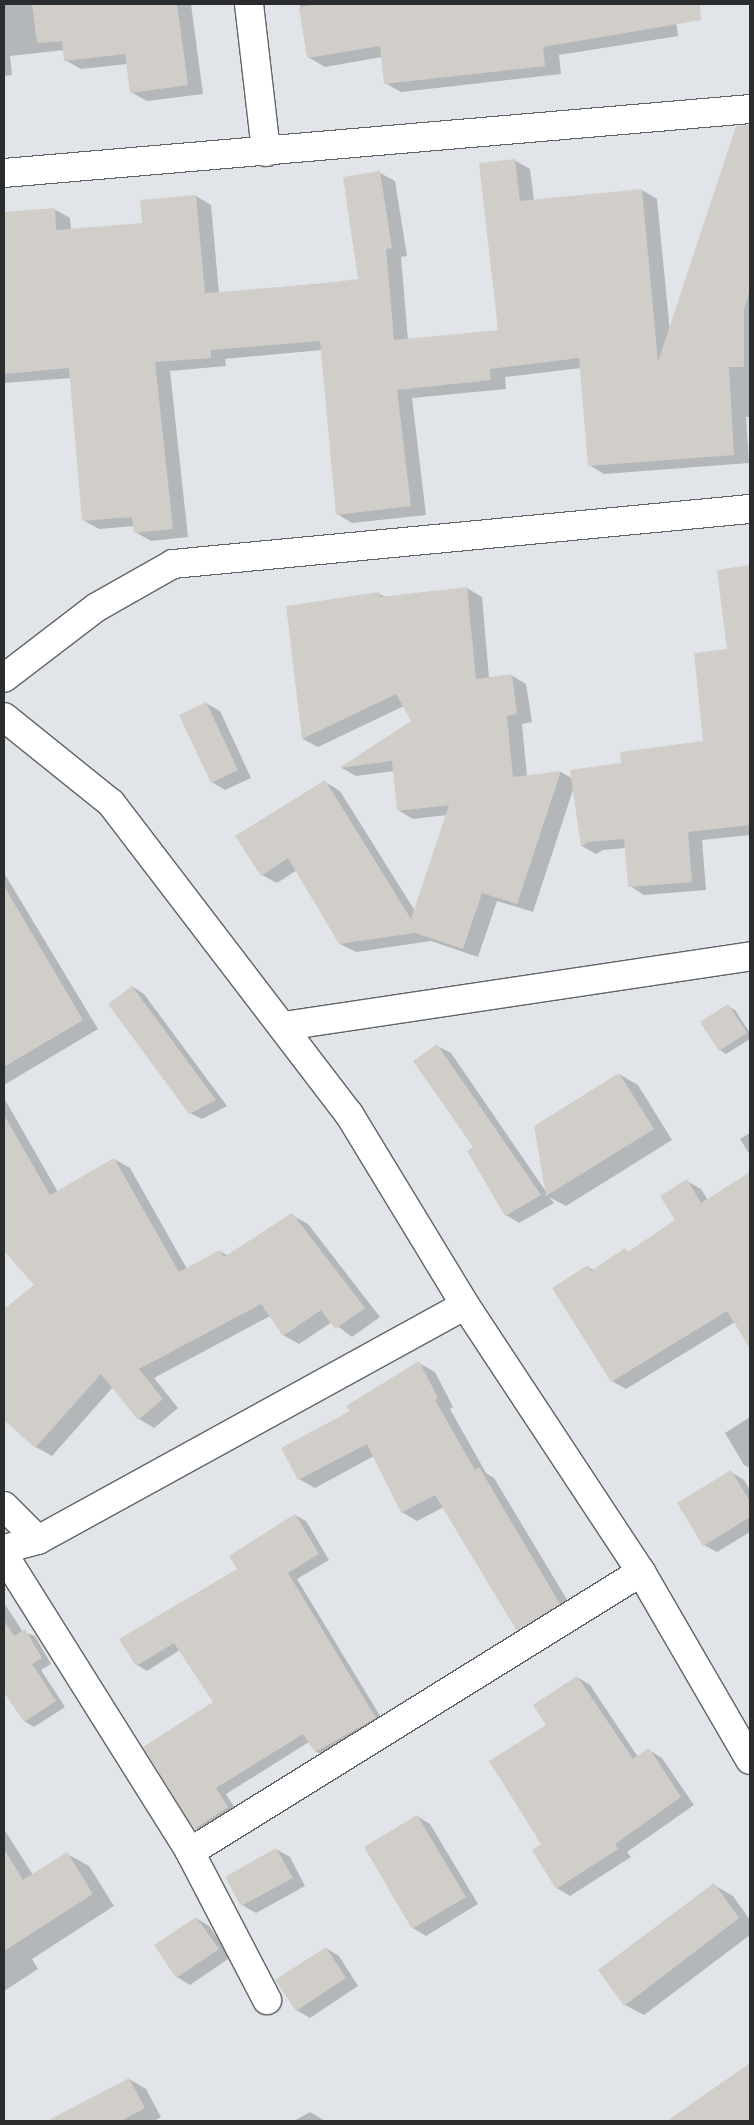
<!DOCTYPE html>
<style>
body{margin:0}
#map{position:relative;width:754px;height:2125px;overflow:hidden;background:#e1e5e9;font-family:Barlow,sans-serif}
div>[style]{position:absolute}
.shadow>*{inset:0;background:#0003}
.building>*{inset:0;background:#d1ceca}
.roads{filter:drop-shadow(1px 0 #606467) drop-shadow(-1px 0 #606467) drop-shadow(0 1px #606467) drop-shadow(0 -1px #606467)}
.minor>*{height:28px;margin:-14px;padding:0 14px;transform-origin:14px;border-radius:14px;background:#fff}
span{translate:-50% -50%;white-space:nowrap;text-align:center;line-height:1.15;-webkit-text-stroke:4px #eef3f6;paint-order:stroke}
.frame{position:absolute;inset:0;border:5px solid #2a2c2d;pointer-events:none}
</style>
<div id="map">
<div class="shadow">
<i style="clip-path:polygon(4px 4px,191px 4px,203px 94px,147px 101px,131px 92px,127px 64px,81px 69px,65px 60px,65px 50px,10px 56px,12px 75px,4px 76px)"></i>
<i style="clip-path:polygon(300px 4px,674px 4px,678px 36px,559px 55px,561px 74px,401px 92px,385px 83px,382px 57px,325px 67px,308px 57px)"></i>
<i style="clip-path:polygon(732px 140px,750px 146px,750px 417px,746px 417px,749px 463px,604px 474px,589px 465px,581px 368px,505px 377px,506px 389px,412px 398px,426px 515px,352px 523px,337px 514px,322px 350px,225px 359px,226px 366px,170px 371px,188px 537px,151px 541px,135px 532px,135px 526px,99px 529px,83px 520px,71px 378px,4px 383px,4px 214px,54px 209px,70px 218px,71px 230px,144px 224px,196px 196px,211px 205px,219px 293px,359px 280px,380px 173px,395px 181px,407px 256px,401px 257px,408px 340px,499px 332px,514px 160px,530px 169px,534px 201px,642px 190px,657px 199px,670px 332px)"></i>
<i style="clip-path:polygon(750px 567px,750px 835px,702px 840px,706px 890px,644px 895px,630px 886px,626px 848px,603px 850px,596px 854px,582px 846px,574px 787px,533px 912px,497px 901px,478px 957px,431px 941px,356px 952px,340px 944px,297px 870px,277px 883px,262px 875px,325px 782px,340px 791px,415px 911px,447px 815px,413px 819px,398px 810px,394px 771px,356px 776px,342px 768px,413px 722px,404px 706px,318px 747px,303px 739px,287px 607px,379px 594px,386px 597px,467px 588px,482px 597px,489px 678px,511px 675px,526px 684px,532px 722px,522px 724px,527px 776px,561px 772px,573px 779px,704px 742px,729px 650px,718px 571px)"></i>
<i style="clip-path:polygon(206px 703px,220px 711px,251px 778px,225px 790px,212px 782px)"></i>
<i style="clip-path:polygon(4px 873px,98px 1029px,4px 1085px,4px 1027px,18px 1013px,4px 989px)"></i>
<i style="clip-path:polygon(133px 987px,144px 994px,227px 1106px,202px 1119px,190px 1113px)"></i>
<i style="clip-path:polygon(728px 1006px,735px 1010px,750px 1033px,750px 1039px,726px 1054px,720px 1050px)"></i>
<i style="clip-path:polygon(437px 1046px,451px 1053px,547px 1193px,619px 1074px,638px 1085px,672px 1140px,566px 1206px,549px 1197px,554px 1203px,519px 1223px,506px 1215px,475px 1148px)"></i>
<i style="clip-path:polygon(4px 1098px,58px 1192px,114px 1159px,130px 1168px,187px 1269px,220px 1251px,228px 1256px,292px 1215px,308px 1224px,380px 1317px,352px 1337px,332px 1322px,299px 1344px,283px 1335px,270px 1316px,154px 1378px,178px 1408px,154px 1428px,139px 1419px,113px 1387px,52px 1456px,36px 1447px,4px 1418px,4px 1310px,36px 1285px,4px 1249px,20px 1234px,4px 1205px)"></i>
<i style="clip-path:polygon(750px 1133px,750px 1155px,740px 1139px)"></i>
<i style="clip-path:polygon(750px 1174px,750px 1346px,735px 1322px,626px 1389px,612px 1381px,588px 1267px,594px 1270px,625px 1250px,630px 1253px,677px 1220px,687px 1181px,701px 1189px,708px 1200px)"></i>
<i style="clip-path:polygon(419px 1363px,435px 1372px,453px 1407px,450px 1409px,486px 1473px,494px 1478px,575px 1613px,533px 1639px,518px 1630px,444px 1507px,417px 1521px,402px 1512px,374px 1456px,315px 1488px,299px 1479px,283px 1448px,351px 1412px)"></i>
<i style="clip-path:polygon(750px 1417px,750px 1468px,744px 1465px,725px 1433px)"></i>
<i style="clip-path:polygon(731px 1472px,744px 1480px,750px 1490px,750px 1532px,717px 1552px,704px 1545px)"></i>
<i style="clip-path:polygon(295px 1515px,306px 1521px,329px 1560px,297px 1579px,385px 1724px,326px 1757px,315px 1751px,309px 1742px,226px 1794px,238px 1813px,205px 1834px,195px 1828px,215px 1702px,180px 1650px,147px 1671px,137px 1665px)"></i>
<i style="clip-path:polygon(4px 1603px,23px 1632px,35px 1636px,51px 1664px,41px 1670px,65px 1707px,34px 1727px,24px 1721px,4px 1692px)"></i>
<i style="clip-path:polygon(577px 1677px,590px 1685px,638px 1757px,649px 1750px,662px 1758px,694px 1805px,627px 1852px,631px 1857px,570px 1896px,557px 1888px,543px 1845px)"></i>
<i style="clip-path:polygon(417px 1816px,430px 1824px,478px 1904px,426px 1936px,413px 1928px,365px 1847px)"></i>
<i style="clip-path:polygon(4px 1829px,33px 1875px,67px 1854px,89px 1866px,114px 1906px,32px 1959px,38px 1969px,4px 1991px)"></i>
<i style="clip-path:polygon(276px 1849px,290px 1857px,305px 1886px,256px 1913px,242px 1905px,227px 1877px)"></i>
<i style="clip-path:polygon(714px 1885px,733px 1896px,750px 1920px,750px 1935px,644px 2015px,625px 2005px)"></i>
<i style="clip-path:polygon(196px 1918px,209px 1926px,231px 1957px,190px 1985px,177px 1977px,156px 1946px)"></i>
<i style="clip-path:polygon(326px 1948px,339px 1956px,358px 1986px,310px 2018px,296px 2010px)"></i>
<i style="clip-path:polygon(750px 2065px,750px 2121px,703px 2121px,692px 2105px)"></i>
<i style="clip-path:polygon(129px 2079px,146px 2089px,161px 2117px,154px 2121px,51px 2121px)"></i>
<i style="clip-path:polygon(310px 2112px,325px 2121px,294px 2121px)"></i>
</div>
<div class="building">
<i style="clip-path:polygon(32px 4px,177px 4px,188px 85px,130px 93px,125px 54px,64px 61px,62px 41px,37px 43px)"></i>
<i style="clip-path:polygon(318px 4px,700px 4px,701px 20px,543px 47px,545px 66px,384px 84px,380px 46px,307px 58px,299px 7px)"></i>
<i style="clip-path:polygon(750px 125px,750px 289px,744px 310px,744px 367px,729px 367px,734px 455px,588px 466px,579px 358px,490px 369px,491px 380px,397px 390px,411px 506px,336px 515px,320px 341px,211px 350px,211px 358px,155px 362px,173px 529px,134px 533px,132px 517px,82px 521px,69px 368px,4px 374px,4px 212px,55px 208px,56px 230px,142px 223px,140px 200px,196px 195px,205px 293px,318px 284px,358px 279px,343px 177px,380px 171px,392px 248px,386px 249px,394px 340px,498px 330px,479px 163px,515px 159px,520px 201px,642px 189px,658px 362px,736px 126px)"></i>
<i style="clip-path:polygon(750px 565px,750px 825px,688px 832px,692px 882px,628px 887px,624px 839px,588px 842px,581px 847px,570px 770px,621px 763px,620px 752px,703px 741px,694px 653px,727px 649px,717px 570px)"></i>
<i style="clip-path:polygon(467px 587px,476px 679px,512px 674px,517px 714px,507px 716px,513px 777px,561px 771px,517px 904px,482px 893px,463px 949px,415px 933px,339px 944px,288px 858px,261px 876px,235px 836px,325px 780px,411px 919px,449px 805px,397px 811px,392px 761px,339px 768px,411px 721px,396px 694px,302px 739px,286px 606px,379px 592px,380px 597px)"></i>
<i style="clip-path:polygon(206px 702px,238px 770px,211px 783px,179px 715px)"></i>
<i style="clip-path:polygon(4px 886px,83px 1020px,4px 1067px)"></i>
<i style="clip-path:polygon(132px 986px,216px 1100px,189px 1114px,108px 1004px)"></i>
<i style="clip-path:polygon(728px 1004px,747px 1033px,719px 1051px,700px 1022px)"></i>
<i style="clip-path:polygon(437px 1044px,541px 1195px,505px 1216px,467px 1151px,473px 1147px,413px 1061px)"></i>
<i style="clip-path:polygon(619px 1073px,654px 1129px,546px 1196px,534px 1126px)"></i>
<i style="clip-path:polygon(4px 1115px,50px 1195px,114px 1158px,179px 1272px,220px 1250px,224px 1257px,292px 1213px,365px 1308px,335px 1329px,321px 1310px,283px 1336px,261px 1304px,139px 1369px,163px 1399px,138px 1420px,101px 1374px,35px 1448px,4px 1420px,4px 1309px,34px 1285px,4px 1251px)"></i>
<i style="clip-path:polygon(750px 1172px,750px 1349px,727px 1311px,611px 1382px,552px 1288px,588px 1265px,591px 1271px,625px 1248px,628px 1252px,675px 1220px,660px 1196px,687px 1179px,701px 1203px)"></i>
<i style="clip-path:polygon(419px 1361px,438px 1398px,435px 1400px,475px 1470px,479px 1467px,560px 1604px,517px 1631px,435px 1495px,401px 1513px,367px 1444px,298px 1480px,281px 1448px,350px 1411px,346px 1406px)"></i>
<i style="clip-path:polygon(731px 1470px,750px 1502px,750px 1517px,703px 1546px,677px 1503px)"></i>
<i style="clip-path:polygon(295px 1514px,319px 1554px,288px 1573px,376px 1718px,315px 1752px,303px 1734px,216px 1788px,228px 1807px,194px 1829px,143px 1747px,213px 1702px,174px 1643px,136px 1666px,119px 1639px,237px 1569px,229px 1556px)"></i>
<i style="clip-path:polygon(4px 1620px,14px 1636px,25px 1629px,42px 1658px,32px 1664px,56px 1701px,24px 1722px,4px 1692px)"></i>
<i style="clip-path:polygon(577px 1676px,633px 1759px,649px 1748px,681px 1797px,615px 1844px,618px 1849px,556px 1889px,532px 1850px,541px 1844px,489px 1761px,546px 1725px,533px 1705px)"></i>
<i style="clip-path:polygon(417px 1815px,466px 1897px,412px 1929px,364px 1847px)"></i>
<i style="clip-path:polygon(276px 1848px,293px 1878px,241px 1906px,225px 1877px)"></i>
<i style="clip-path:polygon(4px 1849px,23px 1880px,67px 1852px,93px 1894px,4px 1951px)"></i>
<i style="clip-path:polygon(714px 1883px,739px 1918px,624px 2006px,598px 1970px)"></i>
<i style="clip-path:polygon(196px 1917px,219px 1949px,176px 1978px,154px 1945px)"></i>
<i style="clip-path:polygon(326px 1947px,346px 1978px,296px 2011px,275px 1980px)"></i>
<i style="clip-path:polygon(750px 2063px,750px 2121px,667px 2121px)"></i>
<i style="clip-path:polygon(129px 2078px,145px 2108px,121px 2121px,47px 2121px)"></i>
</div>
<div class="roads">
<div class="minor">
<i style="left:249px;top:4px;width:149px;rotate:83.4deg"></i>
<i style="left:4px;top:173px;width:749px;rotate:-4.9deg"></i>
<i style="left:4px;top:678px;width:117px;rotate:-37.4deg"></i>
<i style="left:97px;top:607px;width:87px;rotate:-29.5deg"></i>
<i style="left:173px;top:564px;width:580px;rotate:-5.45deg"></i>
<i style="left:4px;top:717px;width:137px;rotate:38.8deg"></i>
<i style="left:111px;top:803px;width:392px;rotate:52.6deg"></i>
<i style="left:349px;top:1114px;width:223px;rotate:58.7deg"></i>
<i style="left:465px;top:1305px;width:320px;rotate:56.6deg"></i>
<i style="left:641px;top:1572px;width:217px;rotate:59.9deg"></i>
<i style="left:284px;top:1026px;width:471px;rotate:-8.5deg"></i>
<i style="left:4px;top:1506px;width:48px;rotate:45deg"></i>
<i style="left:4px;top:1549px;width:35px;rotate:-15deg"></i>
<i style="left:38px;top:1540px;width:487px;rotate:-28.8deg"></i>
<i style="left:4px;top:1555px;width:350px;rotate:57.9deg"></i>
<i style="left:190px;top:1852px;width:167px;rotate:62.5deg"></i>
<i style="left:190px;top:1852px;width:531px;rotate:-31.83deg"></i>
</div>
</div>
<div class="frame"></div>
</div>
